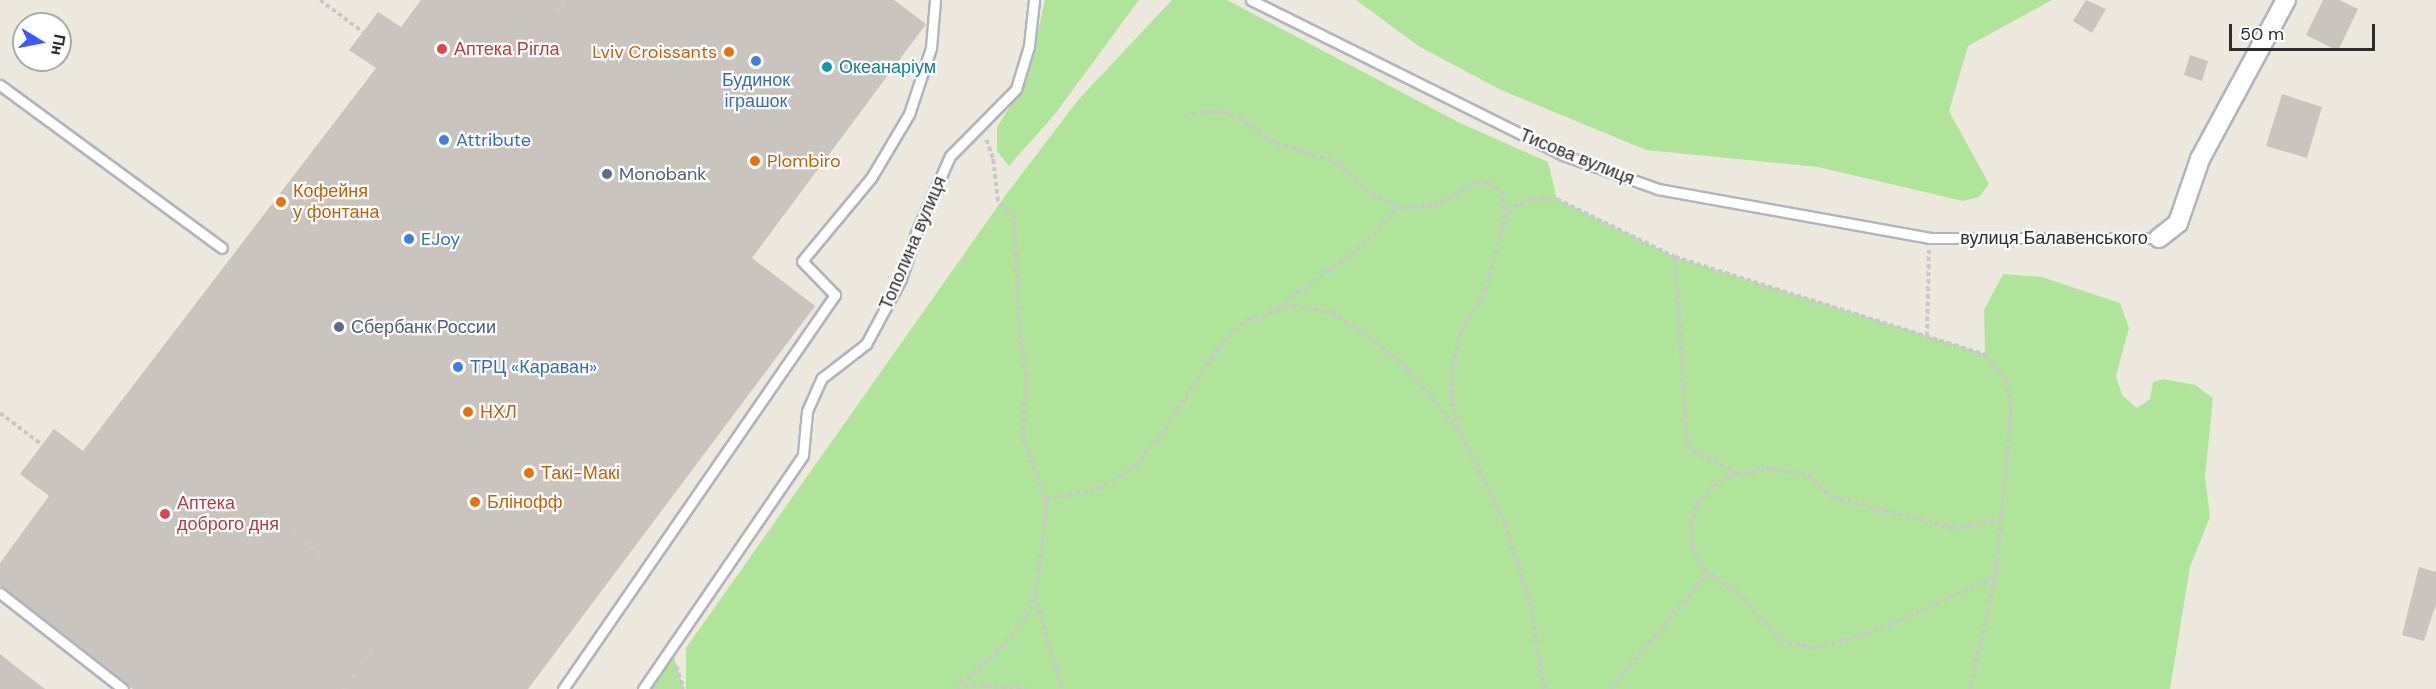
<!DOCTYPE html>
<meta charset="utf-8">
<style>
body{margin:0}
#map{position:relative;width:2436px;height:689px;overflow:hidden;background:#ede8de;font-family:"DM Sans",sans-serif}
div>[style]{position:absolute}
.green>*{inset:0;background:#b0e49b}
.building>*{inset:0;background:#c9c4bd}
.path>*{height:4px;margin-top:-2px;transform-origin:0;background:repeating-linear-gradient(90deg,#c8c8c8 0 4.5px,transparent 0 7.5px)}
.roads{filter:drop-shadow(2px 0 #b2b4bf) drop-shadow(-2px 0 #b2b4bf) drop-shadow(0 2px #b2b4bf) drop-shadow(0 -2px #b2b4bf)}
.service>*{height:9px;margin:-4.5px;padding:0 4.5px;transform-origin:4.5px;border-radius:4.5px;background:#fff}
.minor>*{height:18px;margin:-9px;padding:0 9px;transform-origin:9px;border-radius:9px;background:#fff}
.dots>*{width:16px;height:16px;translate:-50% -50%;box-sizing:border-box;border:3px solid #fff;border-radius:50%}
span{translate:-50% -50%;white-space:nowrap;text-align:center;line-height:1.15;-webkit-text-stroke:4.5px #fff;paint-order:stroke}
.health-label{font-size:18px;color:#be3a42}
.left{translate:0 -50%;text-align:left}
.food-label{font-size:18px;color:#c56008}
.right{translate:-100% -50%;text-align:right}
.culture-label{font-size:18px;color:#0d838f}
.shop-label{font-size:18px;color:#366cbe}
.street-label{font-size:18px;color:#2c2c2c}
.service-label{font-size:18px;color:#4e5e75}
.north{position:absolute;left:12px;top:12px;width:60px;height:60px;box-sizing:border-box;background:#fff;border:2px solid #ababab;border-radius:50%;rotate:100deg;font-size:16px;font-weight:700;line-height:24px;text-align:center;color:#2c2c2c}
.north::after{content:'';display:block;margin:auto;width:21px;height:27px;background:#3e58fb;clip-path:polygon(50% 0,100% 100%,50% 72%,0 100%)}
.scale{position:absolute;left:2229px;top:24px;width:146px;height:27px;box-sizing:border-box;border:3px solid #2c2c2c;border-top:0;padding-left:8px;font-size:18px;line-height:21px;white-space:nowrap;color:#2c2c2c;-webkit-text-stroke:4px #fff;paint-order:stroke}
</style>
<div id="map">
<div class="green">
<i style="clip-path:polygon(1045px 0,1139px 0,1055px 114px,1009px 166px,997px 151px,997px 127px,1027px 80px)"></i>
<i style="clip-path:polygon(1172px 0,1227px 0,1460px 123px,1548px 162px,1557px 199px,1675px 257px,1985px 354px,1984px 310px,2003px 274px,2042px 277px,2120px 303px,2129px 328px,2116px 376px,2122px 395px,2137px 408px,2150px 399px,2153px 382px,2163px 379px,2195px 385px,2213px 398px,2205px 477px,2210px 517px,2190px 567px,2170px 689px,686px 689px,686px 648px,1005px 196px,1078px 100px)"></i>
<i style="clip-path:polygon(1356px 0,2052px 0,1968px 46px,1949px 111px,1989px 184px,1979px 197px,1963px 201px,1818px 167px,1646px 150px,1501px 90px,1420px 47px)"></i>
<i style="clip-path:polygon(672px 651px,684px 689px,643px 689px)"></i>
</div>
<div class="building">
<i style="clip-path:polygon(421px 0,894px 0,926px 24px,752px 258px,815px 306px,528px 689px,133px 689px,0 586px,0 563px,49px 496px,20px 474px,54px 429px,83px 451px,376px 68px,349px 50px,363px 32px,378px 12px,401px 27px)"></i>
<i style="clip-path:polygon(2086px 0,2106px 9px,2092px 33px,2073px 21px)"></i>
<i style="clip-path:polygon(2323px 0,2339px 0,2358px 9px,2338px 51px,2306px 35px)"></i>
<i style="clip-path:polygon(2190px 55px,2208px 61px,2202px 81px,2184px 75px)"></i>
<i style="clip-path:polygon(2282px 94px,2322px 107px,2307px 158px,2266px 146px)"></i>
<i style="clip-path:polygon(2419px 567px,2436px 572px,2436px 604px,2424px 641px,2402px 635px)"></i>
<i style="clip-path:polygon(0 654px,20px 670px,45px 689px,0 689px)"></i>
</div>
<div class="path">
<i style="left:320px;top:0;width:54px;rotate:36.7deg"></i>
<i style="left:557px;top:11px;width:14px;rotate:-54deg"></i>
<i style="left:1184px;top:115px;width:31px;rotate:-7deg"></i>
<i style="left:1215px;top:111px;width:26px;rotate:13deg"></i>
<i style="left:1240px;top:117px;width:38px;rotate:39deg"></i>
<i style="left:1270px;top:141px;width:71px;rotate:17.9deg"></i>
<i style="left:1338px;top:163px;width:45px;rotate:43.2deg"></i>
<i style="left:1371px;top:194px;width:30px;rotate:26deg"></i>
<i style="left:1398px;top:207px;width:36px;rotate:-2deg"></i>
<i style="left:1434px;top:206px;width:49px;rotate:-29.2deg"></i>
<i style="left:1477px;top:182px;width:12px;rotate:5deg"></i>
<i style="left:1489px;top:183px;width:14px;rotate:36deg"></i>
<i style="left:1500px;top:191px;width:24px;rotate:75deg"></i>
<i style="left:1506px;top:214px;width:79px;rotate:104.7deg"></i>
<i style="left:1486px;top:290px;width:48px;rotate:121.4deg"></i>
<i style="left:1461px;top:331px;width:36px;rotate:104deg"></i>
<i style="left:1452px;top:366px;width:36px;rotate:90deg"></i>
<i style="left:1452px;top:402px;width:29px;rotate:76deg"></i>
<i style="left:1507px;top:210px;width:27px;rotate:-24deg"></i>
<i style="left:1532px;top:199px;width:25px"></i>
<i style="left:1557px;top:199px;width:131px;rotate:26.2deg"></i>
<i style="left:1675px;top:257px;width:325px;rotate:17.5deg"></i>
<i style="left:1985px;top:355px;width:33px;rotate:49deg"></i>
<i style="left:2007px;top:380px;width:35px;rotate:83deg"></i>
<i style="left:2011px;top:415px;width:164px;rotate:95.6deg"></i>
<i style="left:1995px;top:578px;width:114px;rotate:102.7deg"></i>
<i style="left:1675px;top:257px;width:190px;rotate:86.4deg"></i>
<i style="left:1687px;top:447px;width:59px;rotate:27.4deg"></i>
<i style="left:1278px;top:307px;width:105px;rotate:-35.7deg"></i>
<i style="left:1363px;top:246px;width:52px;rotate:-48.1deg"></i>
<i style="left:1927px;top:336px;width:86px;rotate:-88.7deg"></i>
<i style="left:0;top:413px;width:51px;rotate:37.1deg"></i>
<i style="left:1046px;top:499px;width:54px;rotate:-10.7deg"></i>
<i style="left:1099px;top:489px;width:43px;rotate:-32.6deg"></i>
<i style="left:1135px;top:466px;width:33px;rotate:-49deg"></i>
<i style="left:1157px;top:441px;width:120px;rotate:-56.6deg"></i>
<i style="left:1223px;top:341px;width:32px;rotate:-41deg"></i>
<i style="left:1247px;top:320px;width:47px;rotate:-17.3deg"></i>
<i style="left:1292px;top:306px;width:41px;rotate:9.9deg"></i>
<i style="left:1332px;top:313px;width:36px;rotate:32deg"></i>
<i style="left:1363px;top:332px;width:58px;rotate:39.4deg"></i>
<i style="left:1408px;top:369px;width:86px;rotate:51.1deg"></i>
<i style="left:1462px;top:436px;width:90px;rotate:63.7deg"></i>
<i style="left:1502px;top:517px;width:46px;rotate:70.8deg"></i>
<i style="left:1517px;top:560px;width:45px;rotate:73.2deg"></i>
<i style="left:1530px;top:603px;width:87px;rotate:80.8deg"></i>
<i style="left:293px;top:534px;width:42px;rotate:36.3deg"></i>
<i style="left:1995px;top:578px;width:142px;rotate:156.3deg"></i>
<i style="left:1865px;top:635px;width:53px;rotate:165.7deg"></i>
<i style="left:1814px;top:648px;width:33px;rotate:-168deg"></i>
<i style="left:1782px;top:641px;width:65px;rotate:-132.5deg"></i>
<i style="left:1738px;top:593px;width:41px;rotate:-145.9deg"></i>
<i style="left:1704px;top:570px;width:25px;rotate:-117deg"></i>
<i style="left:1693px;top:548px;width:24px;rotate:-95deg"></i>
<i style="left:1691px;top:524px;width:20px;rotate:-72deg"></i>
<i style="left:1697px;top:505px;width:25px;rotate:-50deg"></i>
<i style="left:1713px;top:486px;width:19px;rotate:-28deg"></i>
<i style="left:1730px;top:477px;width:42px;rotate:-12.4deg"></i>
<i style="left:1771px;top:468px;width:38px;rotate:12deg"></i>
<i style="left:1808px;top:476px;width:33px;rotate:40deg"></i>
<i style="left:1833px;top:497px;width:124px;rotate:14.5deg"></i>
<i style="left:1953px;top:528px;width:50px;rotate:-9.3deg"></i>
<i style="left:1035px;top:596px;width:97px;rotate:73.8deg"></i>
<i style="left:676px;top:666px;width:24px;rotate:71deg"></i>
<i style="left:964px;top:684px;width:65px;rotate:4.4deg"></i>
<i style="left:343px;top:689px;width:49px;rotate:-53.4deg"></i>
<i style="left:956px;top:689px;width:61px;rotate:-42.3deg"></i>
<i style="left:1001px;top:648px;width:40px;rotate:-50deg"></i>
<i style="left:1027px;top:617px;width:23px;rotate:-70deg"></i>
<i style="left:1035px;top:595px;width:78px;rotate:-81.9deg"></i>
<i style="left:1046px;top:518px;width:19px;rotate:-90deg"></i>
<i style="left:1046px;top:499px;width:66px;rotate:-110.4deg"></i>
<i style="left:1023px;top:437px;width:62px;rotate:-87.2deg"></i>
<i style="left:1026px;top:375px;width:36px;rotate:-99deg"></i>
<i style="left:1020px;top:339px;width:122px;rotate:-92.8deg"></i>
<i style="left:1014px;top:217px;width:23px;rotate:-135deg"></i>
<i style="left:998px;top:201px;width:43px;rotate:-96.6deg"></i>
<i style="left:993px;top:158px;width:20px;rotate:-110deg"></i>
<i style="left:1610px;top:689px;width:151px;rotate:-49.6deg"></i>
</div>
<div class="roads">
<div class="service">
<i style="left:1251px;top:0;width:348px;rotate:26.4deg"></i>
<i style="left:1563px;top:155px;width:101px;rotate:19.7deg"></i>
<i style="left:1658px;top:189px;width:275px;rotate:10.2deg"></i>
<i style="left:1929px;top:238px;width:230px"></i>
<i style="left:0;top:85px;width:275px;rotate:36.3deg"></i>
<i style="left:0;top:593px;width:156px;rotate:38deg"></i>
<i style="left:563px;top:689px;width:479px;rotate:-55.4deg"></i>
<i style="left:835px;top:295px;width:47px;rotate:-134.1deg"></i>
<i style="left:802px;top:261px;width:108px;rotate:-50.3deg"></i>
<i style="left:871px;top:178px;width:74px;rotate:-59.3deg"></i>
<i style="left:909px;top:114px;width:70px;rotate:-71.6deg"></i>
<i style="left:931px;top:48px;width:48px;rotate:-85.2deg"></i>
<i style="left:643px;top:689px;width:283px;rotate:-55.6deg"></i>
<i style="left:803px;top:455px;width:44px;rotate:-84.8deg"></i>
<i style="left:807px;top:411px;width:36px;rotate:-66deg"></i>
<i style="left:822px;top:378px;width:56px;rotate:-37.7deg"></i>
<i style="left:866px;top:344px;width:74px;rotate:-61.7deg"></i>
<i style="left:901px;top:279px;width:48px;rotate:-71.9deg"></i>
<i style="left:916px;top:233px;width:84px;rotate:-66.2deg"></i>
<i style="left:950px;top:156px;width:94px;rotate:-45.4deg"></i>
<i style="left:1016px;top:89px;width:45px;rotate:-73.2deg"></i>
<i style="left:1029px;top:46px;width:46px;rotate:-83.8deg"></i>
</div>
<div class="minor">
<i style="left:2159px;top:238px;width:24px;rotate:-38deg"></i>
<i style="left:2178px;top:223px;width:68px;rotate:-71deg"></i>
<i style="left:2200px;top:159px;width:181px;rotate:-61.6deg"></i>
</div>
</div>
<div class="dots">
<i style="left:442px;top:49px;background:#e0444e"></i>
<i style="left:729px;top:52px;background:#e8710a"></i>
<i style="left:756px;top:61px;background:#3f7fe0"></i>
<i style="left:827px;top:67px;background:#0f9aa8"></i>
<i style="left:444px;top:140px;background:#3f7fe0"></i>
<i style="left:755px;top:161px;background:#e8710a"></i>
<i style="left:607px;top:174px;background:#5c6f8a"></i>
<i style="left:281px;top:202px;background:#e8710a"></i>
<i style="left:409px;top:239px;background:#3f7fe0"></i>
<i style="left:339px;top:327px;background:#5c6f8a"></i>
<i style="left:458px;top:367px;background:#3f7fe0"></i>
<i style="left:468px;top:412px;background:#e8710a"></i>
<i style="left:529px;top:473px;background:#e8710a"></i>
<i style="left:475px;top:502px;background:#e8710a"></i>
<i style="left:165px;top:514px;background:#e0444e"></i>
</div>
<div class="health-label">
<span class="left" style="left:454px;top:49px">Аптека Рігла</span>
<span class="left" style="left:177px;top:514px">Аптека<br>доброго дня</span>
</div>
<div class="food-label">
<span class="right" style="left:717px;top:52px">Lviv Croissants</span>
<span class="left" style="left:767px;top:161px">Plombiro</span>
<span class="left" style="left:293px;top:202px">Кофейня<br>у фонтана</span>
<span class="left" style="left:480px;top:412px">НХЛ</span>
<span class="left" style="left:541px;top:473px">Такі-Макі</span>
<span class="left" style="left:487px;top:502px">Блінофф</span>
</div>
<div class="culture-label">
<span class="left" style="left:839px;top:67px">Океанаріум</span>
</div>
<div class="shop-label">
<span style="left:756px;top:91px">Будинок<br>іграшок</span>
<span class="left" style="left:456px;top:140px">Attribute</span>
<span class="left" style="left:421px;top:239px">EJoy</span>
<span class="left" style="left:470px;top:367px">ТРЦ «Караван»</span>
</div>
<div class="street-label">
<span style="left:1577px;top:157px;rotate:22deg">Тисова вулиця</span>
<span style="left:2054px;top:238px">вулиця Балавенського</span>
<span style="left:913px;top:243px;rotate:-67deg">Тополина вулиця</span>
</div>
<div class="service-label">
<span class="left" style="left:619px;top:174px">Monobank</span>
<span class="left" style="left:351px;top:327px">Сбербанк России</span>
</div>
<div class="north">Пн</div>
<div class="scale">50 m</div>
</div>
